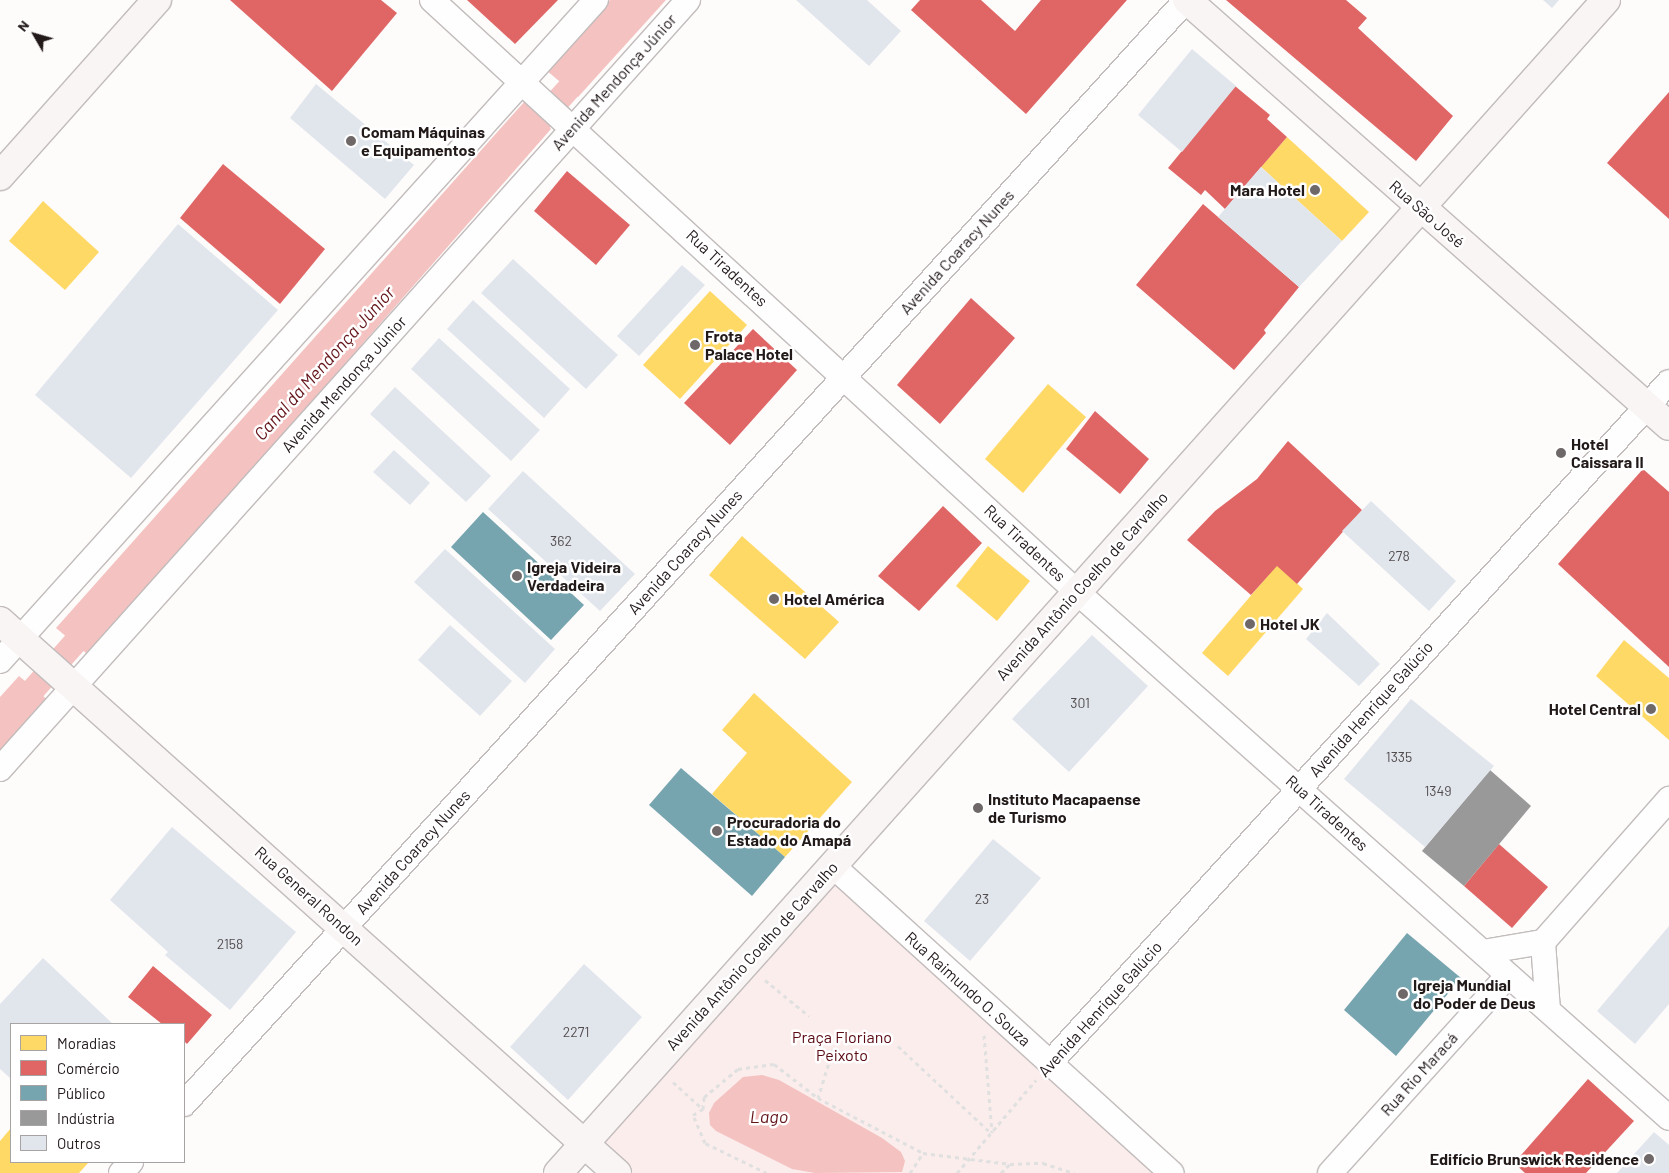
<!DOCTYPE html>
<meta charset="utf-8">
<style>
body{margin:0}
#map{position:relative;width:1669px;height:1173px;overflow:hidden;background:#fefbfb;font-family:Barlow,sans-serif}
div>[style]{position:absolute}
.green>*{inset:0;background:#fbedec}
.water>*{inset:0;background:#f4c2c0}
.homes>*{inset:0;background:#ffd966}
.shops>*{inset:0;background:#e06666}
.public>*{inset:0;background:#76a5af}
.industry>*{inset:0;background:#999}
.canal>*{height:24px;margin:-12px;padding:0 12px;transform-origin:12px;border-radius:12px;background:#f4c2c0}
.building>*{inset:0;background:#e1e6ed}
.path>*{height:3px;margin-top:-1.5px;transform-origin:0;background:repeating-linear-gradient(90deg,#e0e0e0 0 4px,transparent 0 8px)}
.roads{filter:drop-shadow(1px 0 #c2bcbc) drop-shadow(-1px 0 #c2bcbc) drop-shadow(0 1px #c2bcbc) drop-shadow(0 -1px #c2bcbc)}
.street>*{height:24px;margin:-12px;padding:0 12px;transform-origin:12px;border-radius:12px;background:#fffefe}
.secondary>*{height:28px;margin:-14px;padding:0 14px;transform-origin:14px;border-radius:14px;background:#f9f5f5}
.dots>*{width:14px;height:14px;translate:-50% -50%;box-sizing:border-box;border:2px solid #fff;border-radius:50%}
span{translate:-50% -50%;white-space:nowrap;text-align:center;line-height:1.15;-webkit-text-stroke:5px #fff;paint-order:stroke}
.number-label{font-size:14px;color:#524c4e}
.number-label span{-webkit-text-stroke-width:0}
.street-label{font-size:16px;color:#221919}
.poi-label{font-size:16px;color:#221919;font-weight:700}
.left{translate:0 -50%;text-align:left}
.right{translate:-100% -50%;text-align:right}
.park-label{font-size:16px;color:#5a0a12}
.water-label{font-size:18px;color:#64151a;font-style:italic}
.legend{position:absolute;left:10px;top:1023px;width:175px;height:140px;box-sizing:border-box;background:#fff;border:1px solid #a7a3a3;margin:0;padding:6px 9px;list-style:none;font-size:15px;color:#221919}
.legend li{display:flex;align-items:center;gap:10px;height:25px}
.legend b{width:25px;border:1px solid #a7a3a3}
.north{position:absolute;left:10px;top:10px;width:50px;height:50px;-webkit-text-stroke:4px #fff;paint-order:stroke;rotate:308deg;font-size:14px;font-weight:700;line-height:20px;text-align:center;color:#221919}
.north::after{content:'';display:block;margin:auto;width:18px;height:22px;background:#221919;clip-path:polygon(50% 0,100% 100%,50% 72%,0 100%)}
</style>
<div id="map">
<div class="green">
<i style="clip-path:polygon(833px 866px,1171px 1173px,617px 1173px,585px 1143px)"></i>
</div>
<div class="water">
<i style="clip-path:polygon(610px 0,666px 0,578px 97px,546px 70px)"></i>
<i style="clip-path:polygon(525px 101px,551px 129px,150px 586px,92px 658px,56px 628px)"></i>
<i style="clip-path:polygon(19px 676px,49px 701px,0 757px,0 697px)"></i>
<i style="clip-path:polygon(762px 1075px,779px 1080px,882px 1138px,901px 1152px,905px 1161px,902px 1172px,815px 1173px,792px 1169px,716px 1131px,710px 1125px,709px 1113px,714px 1103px,743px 1077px)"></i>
</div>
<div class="homes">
<i style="clip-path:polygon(1287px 137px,1369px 212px,1342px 241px,1261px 167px)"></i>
<i style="clip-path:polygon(43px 201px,99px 252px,65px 290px,9px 241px)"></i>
<i style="clip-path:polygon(710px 291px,747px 325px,680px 399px,643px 365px)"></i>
<i style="clip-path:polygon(1048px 384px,1086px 417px,1023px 493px,985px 459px)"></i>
<i style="clip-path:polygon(742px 536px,839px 622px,805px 659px,709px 575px)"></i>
<i style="clip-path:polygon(988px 546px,1030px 581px,997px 621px,956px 586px)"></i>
<i style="clip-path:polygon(1277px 565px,1303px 589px,1228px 676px,1202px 653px)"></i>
<i style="clip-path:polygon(1624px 640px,1669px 678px,1669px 740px,1596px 676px)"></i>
<i style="clip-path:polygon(754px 693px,852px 782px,785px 857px,712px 794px,747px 753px,722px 730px)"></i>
<i style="clip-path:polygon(11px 1128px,11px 1162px,89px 1162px,79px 1173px,0 1173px,0 1141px)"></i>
</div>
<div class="shops">
<i style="clip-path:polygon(230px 0,381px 0,397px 13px,332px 91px)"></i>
<i style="clip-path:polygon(467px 0,558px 0,515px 44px)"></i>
<i style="clip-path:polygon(920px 0,981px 0,1015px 31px,1041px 0,1127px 0,1026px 114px,911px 10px)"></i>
<i style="clip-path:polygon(1226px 0,1346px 0,1367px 18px,1358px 28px,1453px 116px,1416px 161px)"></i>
<i style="clip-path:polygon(1235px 86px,1270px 115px,1267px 119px,1287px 137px,1225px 209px,1205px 190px,1201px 195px,1168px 168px)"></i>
<i style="clip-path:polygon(1669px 92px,1669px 219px,1607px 163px)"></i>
<i style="clip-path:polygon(223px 164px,325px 249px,280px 304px,180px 218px)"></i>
<i style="clip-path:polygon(567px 171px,630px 225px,596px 265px,534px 211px)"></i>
<i style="clip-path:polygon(1203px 204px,1299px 287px,1264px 330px,1266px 333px,1234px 370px,1136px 285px)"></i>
<i style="clip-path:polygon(971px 298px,1015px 338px,940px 424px,897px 385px)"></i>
<i style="clip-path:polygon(753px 329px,797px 370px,730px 445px,684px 403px)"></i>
<i style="clip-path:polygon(1095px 411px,1149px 459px,1120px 494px,1066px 449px)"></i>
<i style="clip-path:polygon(1288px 441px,1362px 510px,1297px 584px,1277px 566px,1251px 595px,1187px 540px,1215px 511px,1257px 479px)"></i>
<i style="clip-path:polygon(1643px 469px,1669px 492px,1669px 667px,1558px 564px)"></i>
<i style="clip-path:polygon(943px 506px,982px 543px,919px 611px,878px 576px)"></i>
<i style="clip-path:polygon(1499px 844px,1548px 887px,1512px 928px,1464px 886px)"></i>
<i style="clip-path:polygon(153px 966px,212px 1015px,187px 1044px,184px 1041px,184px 1024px,162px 1024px,128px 997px)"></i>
<i style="clip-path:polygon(1588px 1079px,1634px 1121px,1586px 1173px,1525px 1173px,1514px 1163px)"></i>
</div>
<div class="public">
<i style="clip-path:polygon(483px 512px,584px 605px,551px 640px,451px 547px)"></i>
<i style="clip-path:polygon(681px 768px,785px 857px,752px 896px,649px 805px)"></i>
<i style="clip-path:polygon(1407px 933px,1461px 978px,1396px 1056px,1344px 1010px)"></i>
</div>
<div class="industry">
<i style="clip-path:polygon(1490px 770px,1531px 806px,1464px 886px,1422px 851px)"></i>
</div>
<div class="canal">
<i style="left:520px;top:143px;width:103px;rotate:-48.1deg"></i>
<i style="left:0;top:727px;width:143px;rotate:-48.4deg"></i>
</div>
<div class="building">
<i style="clip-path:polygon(796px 0,867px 0,901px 31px,869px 66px)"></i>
<i style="clip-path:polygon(1543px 0,1559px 0,1552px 8px)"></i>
<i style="clip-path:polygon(1192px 49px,1236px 86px,1182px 152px,1138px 115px)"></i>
<i style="clip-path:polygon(316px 84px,414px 165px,385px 199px,290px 118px)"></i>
<i style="clip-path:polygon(1261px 167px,1342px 241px,1299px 287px,1218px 217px)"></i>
<i style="clip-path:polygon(178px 224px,278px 310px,131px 478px,35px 395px)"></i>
<i style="clip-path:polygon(513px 259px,618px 355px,586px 389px,481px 293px)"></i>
<i style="clip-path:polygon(682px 265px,705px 285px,639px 356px,617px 336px)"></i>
<i style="clip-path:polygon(473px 300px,570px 389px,544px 418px,447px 329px)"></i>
<i style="clip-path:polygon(439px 338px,540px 430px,511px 461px,411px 369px)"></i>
<i style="clip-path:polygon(395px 387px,491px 476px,466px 502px,370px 414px)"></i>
<i style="clip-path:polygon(394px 450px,430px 483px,410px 505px,373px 472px)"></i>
<i style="clip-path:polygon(523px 471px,635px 574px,600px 611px,488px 509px)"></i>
<i style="clip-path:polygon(1371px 501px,1456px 581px,1429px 611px,1342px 531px)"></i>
<i style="clip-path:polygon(445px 549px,555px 649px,525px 683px,414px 582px)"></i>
<i style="clip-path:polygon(1327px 613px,1380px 664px,1359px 686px,1306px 639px)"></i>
<i style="clip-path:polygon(450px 625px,512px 681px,480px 716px,418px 660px)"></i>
<i style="clip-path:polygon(1092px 635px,1148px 686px,1069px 772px,1012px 719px)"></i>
<i style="clip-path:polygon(1411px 699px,1494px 766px,1425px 847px,1344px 779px)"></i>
<i style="clip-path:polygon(172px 827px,296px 932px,230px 1010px,165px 955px,168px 952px,110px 900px)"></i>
<i style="clip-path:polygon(993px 839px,1041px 878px,970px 961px,924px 921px)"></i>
<i style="clip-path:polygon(1669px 926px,1669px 1004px,1635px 1044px,1597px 1011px)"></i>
<i style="clip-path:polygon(43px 958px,113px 1024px,11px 1024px,11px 1079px,0 1069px,0 1004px)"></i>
<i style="clip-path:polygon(584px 964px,642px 1017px,568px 1100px,510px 1047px)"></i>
<i style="clip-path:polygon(1654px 1132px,1669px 1145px,1669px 1173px,1617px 1173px)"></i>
</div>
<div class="path">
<i style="left:765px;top:980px;width:57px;rotate:39.3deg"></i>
<i style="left:984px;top:1035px;width:98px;rotate:85.3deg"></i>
<i style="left:898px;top:1046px;width:127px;rotate:43.1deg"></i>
<i style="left:833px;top:1049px;width:51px;rotate:107deg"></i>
<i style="left:818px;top:1098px;width:119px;rotate:27.6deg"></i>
<i style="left:923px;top:1153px;width:88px;rotate:7.2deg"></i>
<i style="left:1010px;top:1164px;width:33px;rotate:-2deg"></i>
<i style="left:1043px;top:1163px;width:33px;rotate:18deg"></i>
<i style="left:673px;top:1082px;width:40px;rotate:42deg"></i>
<i style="left:767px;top:1173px;width:69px;rotate:-154.2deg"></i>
<i style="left:705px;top:1143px;width:30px;rotate:-113deg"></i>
<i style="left:693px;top:1115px;width:12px;rotate:-31deg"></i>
<i style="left:703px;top:1109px;width:12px;rotate:-85deg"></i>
<i style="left:704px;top:1097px;width:44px;rotate:-39.5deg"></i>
<i style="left:738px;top:1069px;width:36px;rotate:-8deg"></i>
<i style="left:774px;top:1064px;width:56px;rotate:37.7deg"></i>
<i style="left:910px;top:1173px;width:24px;rotate:-57deg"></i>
<i style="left:957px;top:1173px;width:122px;rotate:-49.7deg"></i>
<i style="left:1001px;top:1173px;width:13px;rotate:-45deg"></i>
</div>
<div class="roads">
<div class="street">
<i style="left:432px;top:0;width:875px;rotate:42.55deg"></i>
<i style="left:1077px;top:592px;width:792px;rotate:41.62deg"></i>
<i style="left:0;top:661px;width:890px;rotate:-47.96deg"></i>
<i style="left:0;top:769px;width:1032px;rotate:-48.18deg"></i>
<i style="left:833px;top:866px;width:457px;rotate:42.2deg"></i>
<i style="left:1543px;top:942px;width:68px;rotate:85.8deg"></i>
<i style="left:1483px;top:952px;width:61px;rotate:-9.5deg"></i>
<i style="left:1543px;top:942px;width:191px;rotate:-48.6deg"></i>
<i style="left:1050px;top:1063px;width:920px;rotate:-47.73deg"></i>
<i style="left:184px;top:1104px;width:1491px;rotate:-47.77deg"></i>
<i style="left:121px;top:1173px;width:15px;rotate:-48deg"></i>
<i style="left:1330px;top:1173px;width:266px;rotate:-48deg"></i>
</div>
<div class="secondary">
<i style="left:1187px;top:0;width:643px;rotate:41.47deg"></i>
<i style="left:0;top:176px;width:236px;rotate:-48.3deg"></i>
<i style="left:0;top:621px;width:828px;rotate:41.82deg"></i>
<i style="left:558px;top:1173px;width:1573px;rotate:-48.22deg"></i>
</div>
</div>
<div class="dots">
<i style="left:351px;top:141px;background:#6f6868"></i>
<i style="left:1315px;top:190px;background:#6f6868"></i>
<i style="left:695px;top:345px;background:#6f6868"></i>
<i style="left:1561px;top:453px;background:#6f6868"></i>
<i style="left:517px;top:576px;background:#6f6868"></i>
<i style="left:774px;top:599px;background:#6f6868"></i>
<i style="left:1250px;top:624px;background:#6f6868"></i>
<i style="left:1651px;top:709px;background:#6f6868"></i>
<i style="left:978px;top:808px;background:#6f6868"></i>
<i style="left:717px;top:831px;background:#6f6868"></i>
<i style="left:1403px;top:994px;background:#6f6868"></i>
<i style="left:1649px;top:1159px;background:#6f6868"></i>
</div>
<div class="number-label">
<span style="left:561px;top:541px">362</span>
<span style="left:1399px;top:556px">278</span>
<span style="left:1080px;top:703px">301</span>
<span style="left:1399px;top:757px">1335</span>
<span style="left:1438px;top:791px">1349</span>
<span style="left:982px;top:899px">23</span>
<span style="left:230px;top:944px">2158</span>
<span style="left:576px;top:1032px">2271</span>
</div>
<div class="street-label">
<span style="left:614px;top:82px;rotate:-48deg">Avenida Mendonça Júnior</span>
<span style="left:1427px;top:214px;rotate:41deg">Rua São José</span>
<span style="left:957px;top:252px;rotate:-48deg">Avenida Coaracy Nunes</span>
<span style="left:727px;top:268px;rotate:43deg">Rua Tiradentes</span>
<span style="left:344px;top:384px;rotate:-48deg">Avenida Mendonça Júnior</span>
<span style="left:1025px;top:543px;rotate:43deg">Rua Tiradentes</span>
<span style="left:685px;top:552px;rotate:-48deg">Avenida Coaracy Nunes</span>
<span style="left:1082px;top:586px;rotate:-48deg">Avenida Antônio Coelho de Carvalho</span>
<span style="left:1371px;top:709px;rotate:-48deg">Avenida Henrique Galúcio</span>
<span style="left:1327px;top:813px;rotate:42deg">Rua Tiradentes</span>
<span style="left:413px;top:852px;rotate:-48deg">Avenida Coaracy Nunes</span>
<span style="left:309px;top:896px;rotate:42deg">Rua General Rondon</span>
<span style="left:752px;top:956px;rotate:-48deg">Avenida Antônio Coelho de Carvalho</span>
<span style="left:968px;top:989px;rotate:42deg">Rua Raimundo O. Souza</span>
<span style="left:1100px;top:1009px;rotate:-48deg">Avenida Henrique Galúcio</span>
<span style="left:1419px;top:1074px;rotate:-48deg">Rua Rio Maracá</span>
</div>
<div class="poi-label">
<span class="left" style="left:361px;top:141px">Comam Máquinas<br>e Equipamentos</span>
<span class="right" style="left:1305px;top:190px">Mara Hotel</span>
<span class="left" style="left:705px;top:345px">Frota<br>Palace Hotel</span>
<span class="left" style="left:1571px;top:453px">Hotel<br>Caissara II</span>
<span class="left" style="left:527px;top:576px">Igreja Videira<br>Verdadeira</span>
<span class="left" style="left:784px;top:599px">Hotel América</span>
<span class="left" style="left:1260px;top:624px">Hotel JK</span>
<span class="right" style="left:1641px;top:709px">Hotel Central</span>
<span class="left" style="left:988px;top:808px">Instituto Macapaense<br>de Turismo</span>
<span class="left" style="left:727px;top:831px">Procuradoria do<br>Estado do Amapá</span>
<span class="left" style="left:1413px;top:994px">Igreja Mundial<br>do Poder de Deus</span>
<span class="right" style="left:1639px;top:1159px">Edifício Brunswick Residence</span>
</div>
<div class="park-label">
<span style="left:842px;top:1046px">Praça Floriano<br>Peixoto</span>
</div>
<div class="water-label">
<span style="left:324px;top:363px;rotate:-48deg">Canal da Mendonça Júnior</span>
<span style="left:769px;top:1116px">Lago</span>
</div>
<ul class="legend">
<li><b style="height:14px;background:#ffd966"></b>Moradias</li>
<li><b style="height:14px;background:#e06666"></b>Comércio</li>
<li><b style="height:14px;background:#76a5af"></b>Público</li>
<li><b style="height:14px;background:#999"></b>Indústria</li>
<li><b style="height:14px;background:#e1e6ed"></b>Outros</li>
</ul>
<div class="north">N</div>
</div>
